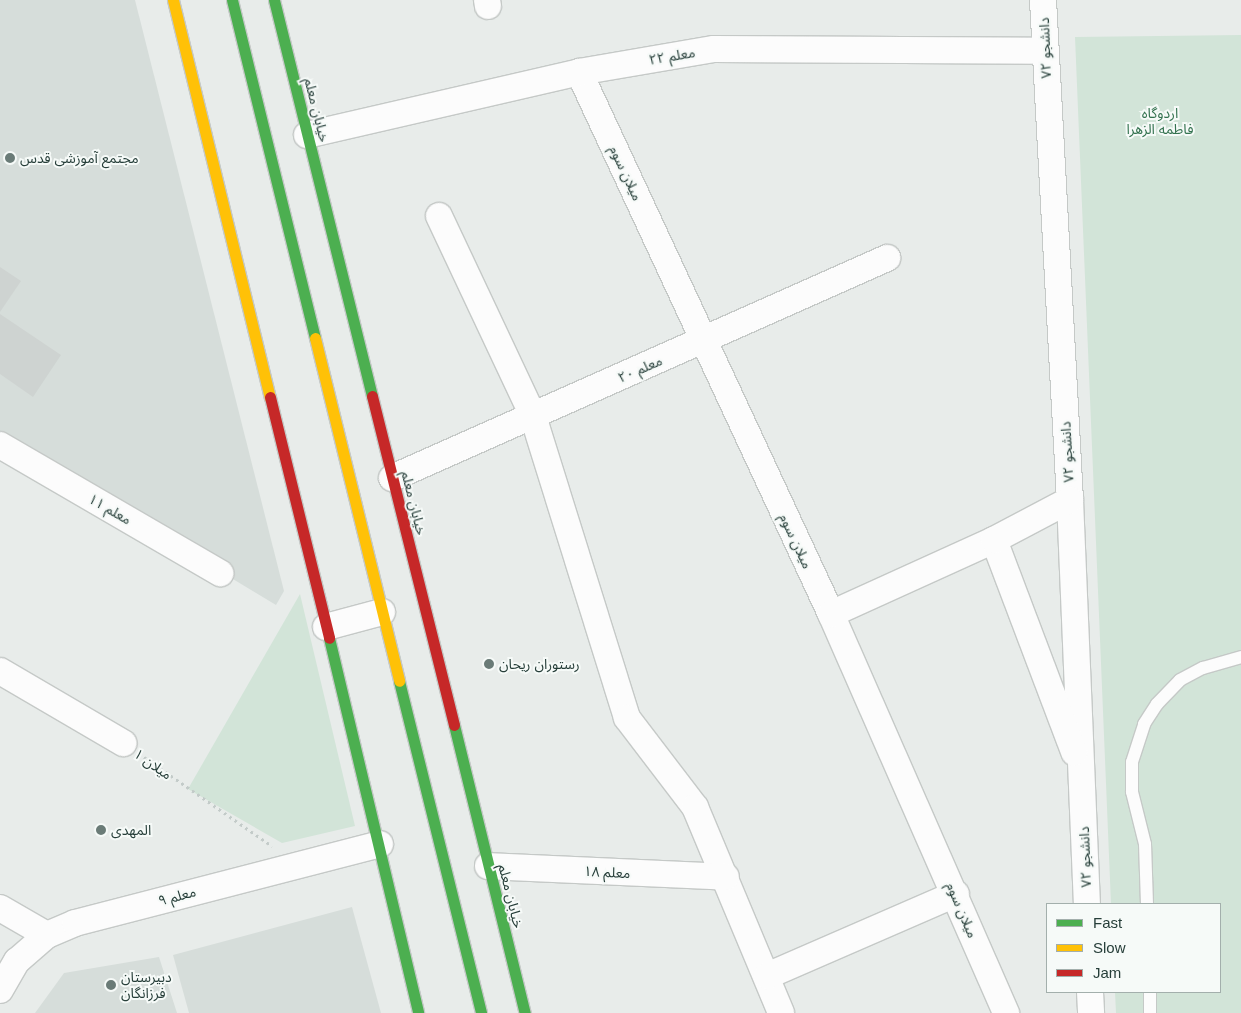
<!DOCTYPE html>
<meta charset="utf-8">
<style>
body{margin:0}
#map{position:relative;width:1241px;height:1013px;overflow:hidden;background:#e8ecea;font-family:Helvetica,"Noto Sans Arabic",sans-serif}
div>[style]{position:absolute}
.built>*{inset:0;background:#d6ddda}
.green>*{inset:0;background:#d2e4d8}
.building>*{inset:0;background:#ced3d1}
.path>*{height:3px;margin-top:-1.5px;transform-origin:0;background:repeating-linear-gradient(90deg,#c3cbc9 0 2.5px,transparent 0 6.5px)}
.roads{filter:drop-shadow(1px 0 #c5c9c7) drop-shadow(-1px 0 #c5c9c7) drop-shadow(0 1px #c5c9c7) drop-shadow(0 -1px #c5c9c7)}
.lane>*{height:12px;margin:-6px;padding:0 6px;transform-origin:6px;border-radius:6px;background:#fcfcfc}
.street>*{height:26px;margin:-13px;padding:0 13px;transform-origin:13px;border-radius:13px;background:#fcfcfc}
.fast>*{height:11px;margin:-5.5px;padding:0 5.5px;transform-origin:5.5px;border-radius:5.5px;background:#4caf50}
.slow>*{height:11px;margin:-5.5px;padding:0 5.5px;transform-origin:5.5px;border-radius:5.5px;background:#ffc107}
.jam>*{height:11px;margin:-5.5px;padding:0 5.5px;transform-origin:5.5px;border-radius:5.5px;background:#c62828}
.dots>*{width:14px;height:14px;translate:-50% -50%;box-sizing:border-box;border:2px solid #f6faf8;border-radius:50%}
span{translate:-50% -50%;white-space:nowrap;text-align:center;line-height:1.15;-webkit-text-stroke:4px #f6faf8;paint-order:stroke}
.street-label{font-size:14px;color:#263e39}
.park-label{font-size:14px;color:#33724f}
.poi-label{font-size:14px;color:#263e39}
.left{translate:0 -50%;text-align:left}
.legend{position:absolute;left:1046px;top:903px;width:175px;height:90px;box-sizing:border-box;background:#f6faf8;border:1px solid #a3afac;margin:0;padding:6px 9px;list-style:none;font-size:15px;color:#263e39}
.legend li{display:flex;align-items:center;gap:10px;height:25px}
.legend b{width:25px;border:1px solid #a3afac}
</style>
<div id="map">
<div class="built">
<i style="clip-path:polygon(0 0,135px 0,284px 591px,276px 605px,0 438px)"></i>
<i style="clip-path:polygon(352px 907px,381px 1013px,189px 1013px,173px 955px)"></i>
<i style="clip-path:polygon(159px 957px,177px 1013px,35px 1013px,64px 973px)"></i>
</div>
<div class="green">
<i style="clip-path:polygon(1241px 35px,1241px 1013px,1116px 1013px,1115px 992px,1220px 992px,1220px 904px,1111px 904px,1075px 37px)"></i>
<i style="clip-path:polygon(300px 594px,355px 826px,282px 843px,188px 789px)"></i>
</div>
<div class="building">
<i style="clip-path:polygon(0 267px,21px 281px,0 312px)"></i>
<i style="clip-path:polygon(0 314px,61px 355px,33px 397px,0 374px)"></i>
</div>
<div class="path">
<i style="left:144px;top:757px;width:156px;rotate:34.8deg"></i>
</div>
<div class="roads">
<div class="lane">
<i style="left:1147px;top:904px;width:60px;rotate:-91.9deg"></i>
<i style="left:1145px;top:844px;width:54px;rotate:-104deg"></i>
<i style="left:1132px;top:792px;width:30px;rotate:-90deg"></i>
<i style="left:1132px;top:762px;width:40px;rotate:-72deg"></i>
<i style="left:1144px;top:724px;width:24px;rotate:-57deg"></i>
<i style="left:1157px;top:704px;width:33px;rotate:-46deg"></i>
<i style="left:1180px;top:680px;width:26px;rotate:-28deg"></i>
<i style="left:1203px;top:668px;width:40px;rotate:-16deg"></i>
<i style="left:1150px;top:992px;width:21px;rotate:90deg"></i>
</div>
<div class="street">
<i style="left:487px;top:0;width:6px;rotate:81deg"></i>
<i style="left:1043px;top:0;width:501px;rotate:86.91deg"></i>
<i style="left:1070px;top:500px;width:404px;rotate:87.6deg"></i>
<i style="left:579px;top:72px;width:598px;rotate:65.06deg"></i>
<i style="left:831px;top:614px;width:436px;rotate:66.3deg"></i>
<i style="left:307px;top:135px;width:279px;rotate:-13deg"></i>
<i style="left:579px;top:72px;width:137px;rotate:-9.7deg"></i>
<i style="left:714px;top:49px;width:330px;rotate:0.3deg"></i>
<i style="left:439px;top:216px;width:221px;rotate:64.8deg"></i>
<i style="left:533px;top:416px;width:316px;rotate:72.7deg"></i>
<i style="left:627px;top:718px;width:112px;rotate:52.6deg"></i>
<i style="left:695px;top:807px;width:223px;rotate:67.3deg"></i>
<i style="left:0;top:445px;width:255px;rotate:30.2deg"></i>
<i style="left:392px;top:478px;width:542px;rotate:-23.96deg"></i>
<i style="left:994px;top:540px;width:227px;rotate:69.3deg"></i>
<i style="left:831px;top:614px;width:179px;rotate:-24.4deg"></i>
<i style="left:994px;top:540px;width:86px;rotate:-27.8deg"></i>
<i style="left:326px;top:627px;width:58px;rotate:-15deg"></i>
<i style="left:0;top:671px;width:143px;rotate:30.3deg"></i>
<i style="left:488px;top:866px;width:238px;rotate:2.6deg"></i>
<i style="left:0;top:908px;width:54px;rotate:29.9deg"></i>
<i style="left:767px;top:976px;width:206px;rotate:-23.5deg"></i>
<i style="left:0;top:990px;width:34px;rotate:-60deg"></i>
<i style="left:17px;top:961px;width:40px;rotate:-41deg"></i>
<i style="left:47px;top:935px;width:30px;rotate:-23deg"></i>
<i style="left:75px;top:923px;width:315px;rotate:-14.5deg"></i>
<i style="left:1090px;top:992px;width:21px;rotate:87deg"></i>
</div>
<div class="fast">
<i style="left:232px;top:0;width:348px;rotate:76.2deg"></i>
<i style="left:274px;top:0;width:408px;rotate:76.1deg"></i>
<i style="left:329px;top:638px;width:385px;rotate:76.6deg"></i>
<i style="left:399px;top:681px;width:342px;rotate:76.1deg"></i>
<i style="left:454px;top:725px;width:297px;rotate:76.2deg"></i>
</div>
<div class="slow">
<i style="left:173px;top:0;width:409px;rotate:76.3deg"></i>
<i style="left:315px;top:338px;width:353px;rotate:76.2deg"></i>
</div>
<div class="jam">
<i style="left:372px;top:396px;width:339px;rotate:76deg"></i>
<i style="left:270px;top:397px;width:248px;rotate:76.2deg"></i>
</div>
</div>
<div class="dots">
<i style="left:10px;top:158px;background:#6a7b77"></i>
<i style="left:489px;top:664px;background:#6a7b77"></i>
<i style="left:101px;top:830px;background:#6a7b77"></i>
<i style="left:111px;top:985px;background:#6a7b77"></i>
</div>
<div class="street-label">
<span style="left:1045px;top:48px;rotate:-92deg">دانشجو ۷۲</span>
<span style="left:672px;top:56px;rotate:-10deg">معلم ۲۲</span>
<span style="left:317px;top:110px;rotate:76deg">خیابان معلم</span>
<span style="left:626px;top:173px;rotate:65deg">میلان سوم</span>
<span style="left:640px;top:369px;rotate:-24deg">معلم ۲۰</span>
<span style="left:1067px;top:452px;rotate:-93deg">دانشجو ۷۲</span>
<span style="left:414px;top:503px;rotate:76deg">خیابان معلم</span>
<span style="left:110px;top:509px;rotate:30deg">معلم ۱۱</span>
<span style="left:796px;top:541px;rotate:65deg">میلان سوم</span>
<span style="left:153px;top:764px;rotate:35deg">میلان ۱</span>
<span style="left:1085px;top:857px;rotate:-92deg">دانشجو ۷۲</span>
<span style="left:607px;top:872px;rotate:3deg">معلم ۱۸</span>
<span style="left:177px;top:896px;rotate:-15deg">معلم ۹</span>
<span style="left:511px;top:896px;rotate:76deg">خیابان معلم</span>
<span style="left:962px;top:910px;rotate:67deg">میلان سوم</span>
</div>
<div class="park-label">
<span style="left:1160px;top:121px">اردوگاه<br>فاطمه الزهرا</span>
</div>
<div class="poi-label">
<span class="left" style="left:20px;top:158px">مجتمع آموزشی قدس</span>
<span class="left" style="left:499px;top:664px">رستوران ریحان</span>
<span class="left" style="left:111px;top:830px">المهدی</span>
<span class="left" style="left:121px;top:985px">دبیرستان<br>فرزانگان</span>
</div>
<ul class="legend">
<li><b style="height:6px;background:#4caf50"></b>Fast</li>
<li><b style="height:6px;background:#ffc107"></b>Slow</li>
<li><b style="height:6px;background:#c62828"></b>Jam</li>
</ul>
</div>
